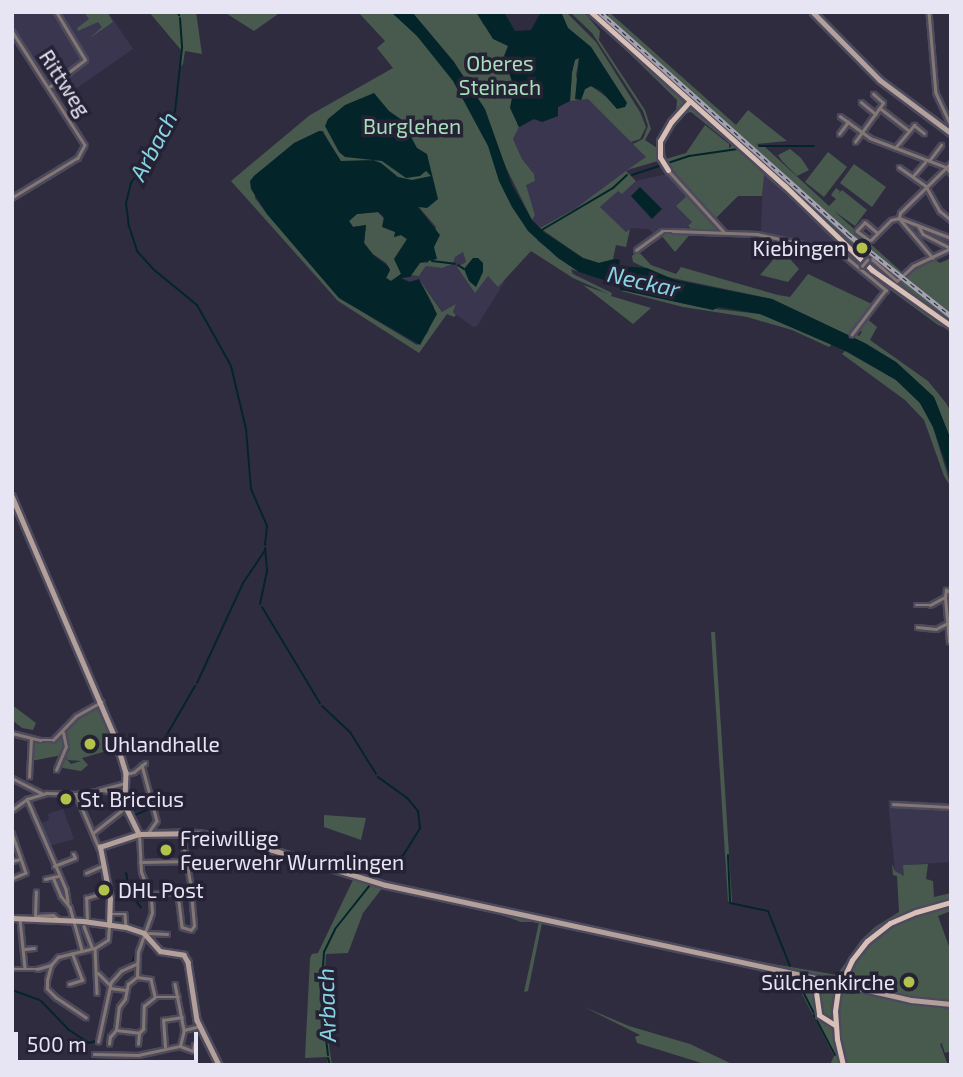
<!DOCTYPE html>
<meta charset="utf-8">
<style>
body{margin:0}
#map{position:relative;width:963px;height:1077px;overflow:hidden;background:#302c40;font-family:"Exo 2",sans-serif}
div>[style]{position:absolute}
.built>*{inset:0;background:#3b364f}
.green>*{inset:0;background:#475a4d}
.water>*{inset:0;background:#03252a}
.stream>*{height:2px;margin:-1px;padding:0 1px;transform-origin:1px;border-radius:1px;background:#03252a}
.roads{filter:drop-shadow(2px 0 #4d4a5d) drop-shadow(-2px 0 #4d4a5d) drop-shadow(0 2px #4d4a5d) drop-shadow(0 -2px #4d4a5d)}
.street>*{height:2.5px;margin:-1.25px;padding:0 1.25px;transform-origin:1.25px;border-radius:1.25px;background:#837773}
.secondary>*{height:4.5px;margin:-2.25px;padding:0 2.25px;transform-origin:2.25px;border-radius:2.25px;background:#b3a09a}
.primary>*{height:5px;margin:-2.5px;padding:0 2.5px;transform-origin:2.5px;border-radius:2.5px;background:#d8c0b7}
.rail>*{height:4.5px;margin-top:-2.25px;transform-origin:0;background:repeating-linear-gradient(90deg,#262235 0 5px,#a3a0b0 0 10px);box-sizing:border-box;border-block:2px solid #a3a0b0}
.bridges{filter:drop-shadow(2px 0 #4d4a5d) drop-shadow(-2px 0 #4d4a5d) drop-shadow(0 2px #4d4a5d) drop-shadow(0 -2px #4d4a5d)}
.street-bridge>*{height:2.5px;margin:-1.25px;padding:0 1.25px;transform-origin:1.25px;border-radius:1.25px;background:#837773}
.secondary-bridge>*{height:4.5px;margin:-2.25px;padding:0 2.25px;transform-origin:2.25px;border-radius:2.25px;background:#b3a09a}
.dots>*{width:19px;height:19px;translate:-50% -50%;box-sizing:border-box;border:4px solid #262235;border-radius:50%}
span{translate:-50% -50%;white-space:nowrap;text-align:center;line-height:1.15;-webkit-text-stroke:7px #262235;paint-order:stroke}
.park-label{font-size:21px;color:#a6dfb9}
.street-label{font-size:21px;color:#e7e5f3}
.poi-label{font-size:21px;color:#e7e5f3}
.right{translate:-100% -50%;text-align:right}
.left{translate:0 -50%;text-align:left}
.water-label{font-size:23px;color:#87d5e2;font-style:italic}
.frame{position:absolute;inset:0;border:14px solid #e7e5f3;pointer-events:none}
.scale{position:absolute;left:14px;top:1032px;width:184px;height:32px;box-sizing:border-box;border:4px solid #e7e5f3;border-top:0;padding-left:9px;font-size:21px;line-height:24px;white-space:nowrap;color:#e7e5f3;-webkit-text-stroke:5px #262235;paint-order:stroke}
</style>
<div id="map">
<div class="built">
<i style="clip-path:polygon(12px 12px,108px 12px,133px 49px,58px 101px,12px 31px)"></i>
<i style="clip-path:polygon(588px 99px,647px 157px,576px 208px,540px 228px,532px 220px,535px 215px,525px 184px,535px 181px,534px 174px,522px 159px,513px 139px,519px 127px,534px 119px,542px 122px,558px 116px,558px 107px,570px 101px)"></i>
<i style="clip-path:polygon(667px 174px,689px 194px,692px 223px,685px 229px,662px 230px,655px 236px,649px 229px,631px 228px,626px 232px,600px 207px,618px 190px,622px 194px,636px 181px)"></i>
<i style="clip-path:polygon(763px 174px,834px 239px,842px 247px,841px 251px,761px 233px)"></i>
<i style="clip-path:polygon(463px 252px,466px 262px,460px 266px,474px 292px,487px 276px,505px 281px,477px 326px,473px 327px,453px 312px,456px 304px,443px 312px,425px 287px,401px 278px,422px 273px,426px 266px,443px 268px,453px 264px,455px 257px)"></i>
<i style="clip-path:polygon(888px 800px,951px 803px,951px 862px,904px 865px,904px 876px,895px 871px)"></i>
<i style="clip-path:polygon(63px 809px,74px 839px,49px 846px,39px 824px,49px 820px,48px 814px)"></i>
</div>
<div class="green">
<i style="clip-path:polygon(84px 12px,107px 12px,113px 22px,90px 38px,102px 27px,98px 22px,78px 31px,77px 28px,89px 19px)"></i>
<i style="clip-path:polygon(149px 12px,196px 12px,202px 54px,185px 51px,183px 64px,180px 67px,181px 50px)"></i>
<i style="clip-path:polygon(224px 12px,281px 12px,254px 31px)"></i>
<i style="clip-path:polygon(358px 12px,391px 12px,399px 18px,426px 45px,463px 92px,538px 241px,579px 272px,571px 269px,573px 274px,612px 293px,611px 296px,651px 308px,633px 324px,583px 285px,609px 294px,573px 278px,531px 251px,498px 287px,488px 276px,475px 293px,457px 267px,466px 262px,463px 252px,455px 257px,453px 264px,442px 268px,426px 266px,419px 276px,411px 275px,420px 262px,428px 263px,436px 227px,418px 206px,428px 207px,436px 200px,354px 187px,323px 131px,299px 141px,254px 176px,255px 198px,267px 214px,339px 298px,417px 345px,428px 332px,434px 307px,419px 279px,442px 312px,456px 304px,453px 312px,456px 315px,454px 317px,447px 314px,419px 353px,338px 301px,231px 181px,310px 115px,393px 68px,377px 48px,385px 41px)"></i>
<i style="clip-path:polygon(412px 12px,476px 12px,484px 25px,535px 64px,517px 124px,519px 127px,513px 139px,522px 159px,534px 174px,535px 181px,526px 185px,535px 215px,532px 220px,454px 62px)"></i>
<i style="clip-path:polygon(561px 12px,566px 12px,596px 42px,640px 112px,646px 127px,640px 139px,631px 142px,588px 99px,570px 101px,572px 72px,575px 59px,579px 58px,576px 75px,581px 100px,585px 89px,591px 86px,608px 98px,627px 103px,591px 47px,568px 28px)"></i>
<i style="clip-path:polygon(570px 12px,584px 12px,600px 31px,599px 40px,645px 110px,651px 129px,645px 140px,657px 148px,658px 136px,672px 114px,659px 139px,658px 161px,627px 170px,646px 157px,633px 144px,643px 139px,648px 126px,643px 111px,592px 33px)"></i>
<i style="clip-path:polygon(609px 12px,736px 125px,748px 110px,787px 141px,756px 144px,765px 147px,829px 206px,836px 199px,831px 195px,836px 188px,840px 191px,838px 194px,842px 190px,867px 210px,855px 226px,834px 211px,905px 275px,923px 263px,934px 259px,940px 263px,951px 258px,951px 330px,938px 325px,863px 270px,841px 251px,842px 247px,813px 218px,764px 175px,762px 196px,738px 196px,716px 218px,664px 160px,661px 154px,663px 137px,675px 120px,678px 119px,664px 137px,666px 159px,686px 153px,705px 125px,729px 144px,729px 149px,732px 145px,691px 112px,679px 115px,676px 113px,677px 100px,591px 16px,603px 26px)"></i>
<i style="clip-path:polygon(790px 149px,801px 158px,809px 170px,797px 176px,782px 161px,778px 155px)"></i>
<i style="clip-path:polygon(828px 152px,847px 167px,824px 197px,805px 182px)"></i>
<i style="clip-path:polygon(854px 164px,886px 187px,872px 207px,840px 183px)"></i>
<i style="clip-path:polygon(626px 171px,636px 181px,622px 194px,618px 191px,600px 207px,626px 232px,630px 229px,626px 247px,616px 245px,613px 259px,599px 263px,583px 258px,540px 228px,576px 208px)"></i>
<i style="clip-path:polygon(689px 194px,721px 231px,693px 230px,688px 226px,692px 222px,676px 206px)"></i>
<i style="clip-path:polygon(378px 212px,396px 232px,394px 237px,401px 235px,407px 239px,400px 266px,401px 274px,391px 281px,386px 278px,390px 270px,386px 263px,373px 254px,364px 243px,366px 225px,353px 227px,349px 221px,357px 214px)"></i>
<i style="clip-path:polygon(664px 232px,692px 232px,675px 252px,661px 235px)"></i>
<i style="clip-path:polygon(789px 241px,803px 244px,789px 258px,799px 269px,788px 282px,760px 275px)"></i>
<i style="clip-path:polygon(638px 251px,651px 265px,676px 274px,681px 267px,778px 295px,790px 297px,808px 274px,874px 305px,853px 327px,850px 336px,772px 299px,663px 276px,633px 262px,632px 256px)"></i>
<i style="clip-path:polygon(624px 290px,699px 307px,760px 314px,832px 344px,829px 347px,792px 330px,747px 317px,683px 307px,621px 291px)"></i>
<i style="clip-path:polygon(866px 318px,877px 327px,870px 340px,928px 381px,946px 403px,951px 412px,951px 440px,934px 397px,896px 362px,852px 337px,855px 334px,859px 336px,862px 332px,858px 329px)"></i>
<i style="clip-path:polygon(845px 351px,896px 380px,920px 403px,933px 427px,951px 487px,944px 476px,924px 420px,905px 400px,842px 354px)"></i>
<i style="clip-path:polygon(711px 632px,715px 632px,732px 902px,728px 901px)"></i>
<i style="clip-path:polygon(12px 705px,36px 723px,33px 730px,22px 728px,12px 720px)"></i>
<i style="clip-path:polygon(101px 705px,117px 748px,82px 758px,88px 765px,81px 771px,63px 768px,60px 764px,64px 756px,71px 764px,81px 761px,68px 760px,65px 756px,69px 743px,66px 729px,78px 715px)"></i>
<i style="clip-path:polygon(64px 736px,62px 755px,31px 761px,32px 741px,50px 743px)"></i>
<i style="clip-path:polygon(324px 815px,366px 818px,361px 840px,324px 827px)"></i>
<i style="clip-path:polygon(192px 828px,241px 836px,380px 880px,757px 961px,837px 975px,861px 940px,875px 927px,899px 912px,897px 876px,893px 875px,892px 864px,895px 871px,904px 876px,903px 865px,928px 864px,926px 879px,933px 881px,934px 897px,951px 893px,951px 911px,938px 916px,951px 952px,951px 1051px,945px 1053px,942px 1044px,944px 1043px,940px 1044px,948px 1065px,830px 1065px,834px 1056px,800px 990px,787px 976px,549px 924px,542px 923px,528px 991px,524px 992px,539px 922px,521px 922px,496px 913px,383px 887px,363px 913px,348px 953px,326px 954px,323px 1007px,332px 1065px,328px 1065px,327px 1057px,305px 1058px,310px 958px,312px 954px,318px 953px,353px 880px,242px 846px,241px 839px,172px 829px,150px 832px,152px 829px)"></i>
<i style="clip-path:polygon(584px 1007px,629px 1026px,690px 1044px,734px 1065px,708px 1065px,637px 1043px,635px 1037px,640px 1035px)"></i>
</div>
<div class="water">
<i style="clip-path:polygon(391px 12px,412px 12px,454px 62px,485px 109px,512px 185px,532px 220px,545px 233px,583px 258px,599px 263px,616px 259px,620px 260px,619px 266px,647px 268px,675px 280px,772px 299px,865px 343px,896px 362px,934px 397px,951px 440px,951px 479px,933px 427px,920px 403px,896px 380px,848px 352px,760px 314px,718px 307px,713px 310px,621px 290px,619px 285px,579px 272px,558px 258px,528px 231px,512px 207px,499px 181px,488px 146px,453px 81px,417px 36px)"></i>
<i style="clip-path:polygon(476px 12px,504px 12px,515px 31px,531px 30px,541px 12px,561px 12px,568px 28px,591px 47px,627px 103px,625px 107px,617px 109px,601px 91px,591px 86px,585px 89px,581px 100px,575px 99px,579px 58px,575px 60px,572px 72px,570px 101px,558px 107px,558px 116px,542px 122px,534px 119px,519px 127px,510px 108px,514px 87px,508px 70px,512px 66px,504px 56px,508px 46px,493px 39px)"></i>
<i style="clip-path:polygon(evenodd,374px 93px,389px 111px,402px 120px,417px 148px,427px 154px,438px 199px,427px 208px,418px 207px,440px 235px,434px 247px,437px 259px,420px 263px,410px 277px,401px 278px,409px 282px,419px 279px,437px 314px,420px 345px,339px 298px,267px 214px,251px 189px,250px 181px,254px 176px,294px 143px,319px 131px,322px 131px,341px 161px,373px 160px,381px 163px,398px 177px,412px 180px,431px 176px,426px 171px,420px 176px,406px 178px,382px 161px,345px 157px,339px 152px,325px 126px,328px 119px,345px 105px,374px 93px,378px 212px,384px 217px,382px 227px,395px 232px,394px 237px,401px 235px,407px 239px,394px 259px,401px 274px,391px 281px,386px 278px,390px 270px,388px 266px,373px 255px,364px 243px,366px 225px,353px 227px,349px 221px,357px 214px,378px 212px)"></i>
<i style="clip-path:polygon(640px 187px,662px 209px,652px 219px,631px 196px)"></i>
<i style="clip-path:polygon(473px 258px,478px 258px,483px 263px,483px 272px,476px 287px,469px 281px,464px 269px)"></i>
</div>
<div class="stream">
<i style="left:177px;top:12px;width:4px;rotate:56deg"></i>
<i style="left:180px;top:18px;width:30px;rotate:86deg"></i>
<i style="left:182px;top:48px;width:63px;rotate:96.3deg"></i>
<i style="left:175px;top:111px;width:14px;rotate:107deg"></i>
<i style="left:171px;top:124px;width:71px;rotate:124.1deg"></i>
<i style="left:131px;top:183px;width:21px;rotate:104deg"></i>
<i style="left:126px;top:203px;width:23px;rotate:83deg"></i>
<i style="left:129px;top:226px;width:26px;rotate:72deg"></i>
<i style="left:137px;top:251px;width:24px;rotate:48deg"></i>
<i style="left:153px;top:269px;width:57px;rotate:39.3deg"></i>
<i style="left:197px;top:305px;width:68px;rotate:60.8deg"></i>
<i style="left:759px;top:146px;width:55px"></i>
<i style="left:632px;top:175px;width:60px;rotate:-18.4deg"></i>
<i style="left:689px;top:156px;width:49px;rotate:-8.3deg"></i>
<i style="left:540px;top:231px;width:85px;rotate:-30.5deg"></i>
<i style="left:613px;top:188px;width:19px;rotate:-43deg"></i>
<i style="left:432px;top:261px;width:23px;rotate:7deg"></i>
<i style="left:458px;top:265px;width:7px;rotate:34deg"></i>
<i style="left:231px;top:366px;width:65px;rotate:76.6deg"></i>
<i style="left:246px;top:429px;width:60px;rotate:85.2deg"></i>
<i style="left:251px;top:489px;width:40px;rotate:66.6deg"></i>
<i style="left:267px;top:526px;width:19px;rotate:96deg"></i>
<i style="left:260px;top:604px;width:35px;rotate:-78deg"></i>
<i style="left:267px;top:570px;width:22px;rotate:-95deg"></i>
<i style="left:262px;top:607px;width:112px;rotate:58.9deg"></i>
<i style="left:197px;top:683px;width:110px;rotate:-65.3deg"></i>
<i style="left:243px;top:583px;width:40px;rotate:-56deg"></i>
<i style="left:322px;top:706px;width:38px;rotate:43deg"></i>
<i style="left:350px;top:732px;width:49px;rotate:58.2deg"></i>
<i style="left:158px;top:750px;width:74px;rotate:-60deg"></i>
<i style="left:133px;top:816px;width:20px;rotate:-24deg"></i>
<i style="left:728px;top:855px;width:46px;rotate:87.5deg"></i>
<i style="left:126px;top:873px;width:19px;rotate:78deg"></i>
<i style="left:130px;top:892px;width:19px;rotate:55deg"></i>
<i style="left:375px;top:877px;width:37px;rotate:-38deg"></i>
<i style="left:404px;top:854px;width:31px;rotate:-58deg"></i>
<i style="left:420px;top:828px;width:17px;rotate:-97deg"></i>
<i style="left:418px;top:811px;width:17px;rotate:-130deg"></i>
<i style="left:407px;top:798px;width:36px;rotate:-144deg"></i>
<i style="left:730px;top:903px;width:39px;rotate:12deg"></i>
<i style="left:768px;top:911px;width:59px;rotate:68.2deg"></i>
<i style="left:796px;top:978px;width:39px;rotate:63deg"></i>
<i style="left:110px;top:981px;width:13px;rotate:-51deg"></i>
<i style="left:118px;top:971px;width:16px;rotate:-30deg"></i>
<i style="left:132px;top:963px;width:30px;rotate:-70deg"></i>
<i style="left:12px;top:990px;width:29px;rotate:20deg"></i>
<i style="left:41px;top:1001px;width:40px;rotate:46deg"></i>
<i style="left:69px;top:1030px;width:24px;rotate:33deg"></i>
<i style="left:89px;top:1043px;width:7px;rotate:-16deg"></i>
<i style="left:96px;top:1041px;width:27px;rotate:-77deg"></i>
<i style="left:814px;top:1015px;width:45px;rotate:62.3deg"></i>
<i style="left:328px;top:1055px;width:58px;rotate:-96.9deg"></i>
<i style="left:321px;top:997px;width:45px;rotate:-86.2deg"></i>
<i style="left:324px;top:952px;width:25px;rotate:-64deg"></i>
<i style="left:335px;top:929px;width:56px;rotate:-51.5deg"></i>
<i style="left:328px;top:1058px;width:7px;rotate:74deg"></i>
</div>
<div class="roads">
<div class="street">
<i style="left:929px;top:12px;width:81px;rotate:85.1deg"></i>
<i style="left:936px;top:93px;width:35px;rotate:65deg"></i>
<i style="left:12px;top:31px;width:135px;rotate:57.4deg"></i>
<i style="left:85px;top:145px;width:15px;rotate:118deg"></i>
<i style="left:78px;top:158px;width:77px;rotate:148.8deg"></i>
<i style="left:49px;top:87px;width:45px;rotate:-36.9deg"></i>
<i style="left:85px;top:60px;width:56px;rotate:-121.1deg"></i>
<i style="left:861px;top:102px;width:19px;rotate:39deg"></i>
<i style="left:880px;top:108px;width:36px;rotate:38deg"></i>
<i style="left:840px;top:116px;width:37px;rotate:36deg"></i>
<i style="left:870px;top:138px;width:81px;rotate:20.9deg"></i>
<i style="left:946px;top:167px;width:8px;rotate:50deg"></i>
<i style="left:839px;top:134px;width:15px;rotate:-53deg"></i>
<i style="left:855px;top:142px;width:48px;rotate:-54.3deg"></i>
<i style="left:883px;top:103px;width:13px;rotate:-138deg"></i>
<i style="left:895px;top:148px;width:30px;rotate:-50deg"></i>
<i style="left:914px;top:125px;width:13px;rotate:39deg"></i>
<i style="left:929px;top:161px;width:20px;rotate:-53deg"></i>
<i style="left:899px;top:167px;width:33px;rotate:35deg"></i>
<i style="left:926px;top:186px;width:29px;rotate:61deg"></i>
<i style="left:940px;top:211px;width:14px;rotate:39deg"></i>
<i style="left:668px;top:170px;width:84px;rotate:47.9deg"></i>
<i style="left:913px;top:176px;width:18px;rotate:-49deg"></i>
<i style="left:899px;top:218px;width:5px;rotate:-79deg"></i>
<i style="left:900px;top:213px;width:71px;rotate:-44.4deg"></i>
<i style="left:899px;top:218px;width:52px;rotate:49.6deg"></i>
<i style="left:918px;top:225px;width:10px;rotate:61deg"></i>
<i style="left:923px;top:234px;width:30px;rotate:27deg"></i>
<i style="left:877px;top:233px;width:16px;rotate:-140deg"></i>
<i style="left:865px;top:223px;width:11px;rotate:135deg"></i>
<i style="left:857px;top:231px;width:15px;rotate:37deg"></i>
<i style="left:869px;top:240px;width:2px"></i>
<i style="left:871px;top:240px;width:28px;rotate:-45deg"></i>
<i style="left:891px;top:220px;width:8px;rotate:-14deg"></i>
<i style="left:899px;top:218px;width:56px;rotate:21deg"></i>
<i style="left:636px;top:250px;width:32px;rotate:-36deg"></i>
<i style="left:662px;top:231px;width:11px"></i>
<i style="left:673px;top:231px;width:84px;rotate:2deg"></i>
<i style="left:757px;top:234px;width:85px;rotate:12.2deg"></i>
<i style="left:840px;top:252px;width:60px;rotate:39.6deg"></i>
<i style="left:886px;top:290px;width:56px;rotate:127.1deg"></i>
<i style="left:867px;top:260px;width:5px;rotate:-11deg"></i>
<i style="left:872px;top:259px;width:33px;rotate:41deg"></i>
<i style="left:897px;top:281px;width:22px;rotate:-43deg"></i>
<i style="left:913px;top:266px;width:42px;rotate:-25.3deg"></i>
<i style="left:916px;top:605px;width:14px"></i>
<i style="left:930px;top:605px;width:17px;rotate:-28deg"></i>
<i style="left:917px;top:627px;width:19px;rotate:6deg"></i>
<i style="left:936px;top:629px;width:13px;rotate:-27deg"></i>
<i style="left:949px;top:642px;width:45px;rotate:-95.1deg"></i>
<i style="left:945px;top:597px;width:7px;rotate:-82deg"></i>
<i style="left:946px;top:590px;width:5px;rotate:22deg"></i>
<i style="left:12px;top:733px;width:29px;rotate:14deg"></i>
<i style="left:40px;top:740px;width:13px"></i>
<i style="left:53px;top:740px;width:33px;rotate:-46deg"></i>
<i style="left:76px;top:716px;width:29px;rotate:-29deg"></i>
<i style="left:142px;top:765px;width:58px;rotate:75deg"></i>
<i style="left:157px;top:821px;width:16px;rotate:125deg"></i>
<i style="left:56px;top:770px;width:25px;rotate:-67deg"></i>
<i style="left:66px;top:747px;width:14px;rotate:-102deg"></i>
<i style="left:126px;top:774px;width:8px;rotate:-14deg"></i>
<i style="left:134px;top:772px;width:14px;rotate:-39deg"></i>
<i style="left:29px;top:777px;width:38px;rotate:-87deg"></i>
<i style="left:12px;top:778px;width:35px;rotate:27deg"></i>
<i style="left:99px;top:790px;width:27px;rotate:-15deg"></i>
<i style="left:76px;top:794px;width:59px;rotate:66.9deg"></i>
<i style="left:27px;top:799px;width:98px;rotate:66.6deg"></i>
<i style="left:66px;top:889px;width:13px;rotate:81deg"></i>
<i style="left:893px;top:804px;width:58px;rotate:3deg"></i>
<i style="left:12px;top:810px;width:19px;rotate:-36deg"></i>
<i style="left:27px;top:799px;width:21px;rotate:-17deg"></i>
<i style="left:47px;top:793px;width:29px;rotate:2deg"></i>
<i style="left:76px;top:794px;width:28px;rotate:-8deg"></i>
<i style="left:104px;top:790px;width:21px;rotate:17deg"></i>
<i style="left:12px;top:833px;width:42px;rotate:70.7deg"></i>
<i style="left:26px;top:873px;width:15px;rotate:157deg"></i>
<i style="left:93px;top:833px;width:42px;rotate:-38.2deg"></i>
<i style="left:12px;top:861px;width:8px;rotate:-14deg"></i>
<i style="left:140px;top:862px;width:39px;rotate:-1deg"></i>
<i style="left:54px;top:866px;width:22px;rotate:-21deg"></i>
<i style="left:75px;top:858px;width:4px;rotate:-117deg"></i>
<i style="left:86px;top:873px;width:17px;rotate:-24deg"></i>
<i style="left:53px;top:877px;width:21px;rotate:67deg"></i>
<i style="left:61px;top:896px;width:14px;rotate:51deg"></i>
<i style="left:70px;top:907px;width:45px;rotate:74.4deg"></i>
<i style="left:45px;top:879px;width:13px;rotate:-13deg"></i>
<i style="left:149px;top:894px;width:40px;rotate:-2.9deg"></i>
<i style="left:178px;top:894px;width:33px;rotate:83deg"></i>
<i style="left:182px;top:927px;width:9px;rotate:18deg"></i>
<i style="left:191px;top:930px;width:5px;rotate:-53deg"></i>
<i style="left:194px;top:926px;width:38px;rotate:-95deg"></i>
<i style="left:191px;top:888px;width:57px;rotate:-100.1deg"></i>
<i style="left:111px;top:914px;width:14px"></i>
<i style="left:125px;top:914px;width:13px;rotate:86deg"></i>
<i style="left:35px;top:916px;width:18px;rotate:-3deg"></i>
<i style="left:53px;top:915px;width:5px;rotate:37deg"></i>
<i style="left:35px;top:917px;width:25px;rotate:-88deg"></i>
<i style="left:20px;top:919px;width:49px;rotate:84.2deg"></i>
<i style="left:87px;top:921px;width:23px;rotate:-92deg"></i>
<i style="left:86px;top:898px;width:22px;rotate:-16deg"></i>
<i style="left:84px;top:926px;width:22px;rotate:69deg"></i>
<i style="left:148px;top:933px;width:19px;rotate:3deg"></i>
<i style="left:95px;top:948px;width:45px;rotate:87.5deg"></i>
<i style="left:95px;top:948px;width:15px;rotate:-32deg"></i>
<i style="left:108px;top:940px;width:15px;rotate:-86deg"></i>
<i style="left:25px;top:949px;width:9px;rotate:-6deg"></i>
<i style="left:12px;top:969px;width:25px"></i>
<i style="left:37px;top:969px;width:15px;rotate:-16deg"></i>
<i style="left:98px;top:973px;width:17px;rotate:45deg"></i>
<i style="left:137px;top:977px;width:14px;rotate:8deg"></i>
<i style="left:151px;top:979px;width:18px;rotate:77deg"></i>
<i style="left:69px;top:984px;width:14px;rotate:-17deg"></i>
<i style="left:82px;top:980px;width:28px;rotate:-111deg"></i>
<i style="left:175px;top:984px;width:47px;rotate:78.9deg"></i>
<i style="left:110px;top:988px;width:16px;rotate:7deg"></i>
<i style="left:155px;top:997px;width:24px"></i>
<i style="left:86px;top:1018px;width:36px;rotate:-146deg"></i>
<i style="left:56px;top:998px;width:13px;rotate:-135deg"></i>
<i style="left:47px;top:989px;width:9px;rotate:-90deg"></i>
<i style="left:47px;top:980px;width:16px;rotate:-75deg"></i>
<i style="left:51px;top:965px;width:11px;rotate:-49deg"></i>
<i style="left:58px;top:957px;width:38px;rotate:-14deg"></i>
<i style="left:116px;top:1030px;width:23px;rotate:-83deg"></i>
<i style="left:119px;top:1007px;width:10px;rotate:-53deg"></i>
<i style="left:125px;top:999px;width:15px;rotate:-79deg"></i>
<i style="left:128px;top:984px;width:11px;rotate:-38deg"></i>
<i style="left:137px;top:977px;width:25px;rotate:-88deg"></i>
<i style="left:138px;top:952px;width:41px;rotate:-70.3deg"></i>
<i style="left:152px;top:913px;width:15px;rotate:-94deg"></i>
<i style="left:151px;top:898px;width:28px;rotate:-111deg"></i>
<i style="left:141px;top:872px;width:37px;rotate:-93deg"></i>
<i style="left:98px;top:1042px;width:61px;rotate:-77.8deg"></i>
<i style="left:111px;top:982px;width:15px;rotate:-48deg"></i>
<i style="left:121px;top:971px;width:17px;rotate:-25deg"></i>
<i style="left:109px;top:1044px;width:7px;rotate:-82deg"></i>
<i style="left:110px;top:1037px;width:9px;rotate:-49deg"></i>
<i style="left:116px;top:1030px;width:23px;rotate:7deg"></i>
<i style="left:139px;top:1033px;width:6px;rotate:-45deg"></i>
<i style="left:143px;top:1029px;width:23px;rotate:-88deg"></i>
<i style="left:144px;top:1006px;width:14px;rotate:-39deg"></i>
<i style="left:138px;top:1044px;width:11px;rotate:-85deg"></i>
<i style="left:180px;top:1046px;width:16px;rotate:-76deg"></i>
<i style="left:184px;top:1030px;width:16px;rotate:-14deg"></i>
<i style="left:165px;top:1047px;width:27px;rotate:-94deg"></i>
<i style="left:163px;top:1020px;width:19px;rotate:-9deg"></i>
<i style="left:94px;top:1054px;width:44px;rotate:1.3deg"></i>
<i style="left:138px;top:1055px;width:43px;rotate:-12.1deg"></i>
<i style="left:180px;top:1046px;width:14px;rotate:21deg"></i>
<i style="left:193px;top:1051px;width:6px;rotate:-81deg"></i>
</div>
<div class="secondary">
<i style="left:813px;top:12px;width:95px;rotate:45.4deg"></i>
<i style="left:880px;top:80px;width:89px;rotate:36.7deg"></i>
<i style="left:12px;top:496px;width:262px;rotate:66.9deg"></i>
<i style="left:115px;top:737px;width:37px;rotate:73deg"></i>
<i style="left:126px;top:772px;width:33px;rotate:92deg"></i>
<i style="left:125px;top:805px;width:32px;rotate:64deg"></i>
<i style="left:12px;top:918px;width:71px;rotate:2.4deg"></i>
<i style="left:83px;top:921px;width:43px;rotate:7.9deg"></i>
<i style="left:126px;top:927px;width:19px;rotate:18deg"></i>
<i style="left:144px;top:933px;width:24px;rotate:48deg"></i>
<i style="left:160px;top:951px;width:24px;rotate:9deg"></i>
<i style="left:184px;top:955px;width:8px;rotate:60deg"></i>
<i style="left:188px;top:962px;width:59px;rotate:81.2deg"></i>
<i style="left:197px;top:1020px;width:50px;rotate:63.9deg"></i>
<i style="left:109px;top:925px;width:26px;rotate:-88deg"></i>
<i style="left:110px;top:899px;width:53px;rotate:-100.9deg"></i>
<i style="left:100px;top:847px;width:41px;rotate:-18.4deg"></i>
<i style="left:139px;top:834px;width:59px;rotate:-1deg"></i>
<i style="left:198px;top:833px;width:50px;rotate:10.4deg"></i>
<i style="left:247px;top:842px;width:145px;rotate:17.2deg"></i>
<i style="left:386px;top:885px;width:459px;rotate:12.2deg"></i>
<i style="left:846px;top:985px;width:67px;rotate:13deg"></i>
<i style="left:911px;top:1000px;width:40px;rotate:5.7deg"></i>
</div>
<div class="primary">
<i style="left:591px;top:12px;width:261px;rotate:41.9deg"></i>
<i style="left:785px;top:186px;width:121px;rotate:44deg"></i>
<i style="left:872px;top:270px;width:97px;rotate:35.3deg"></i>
<i style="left:668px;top:170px;width:15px;rotate:-122deg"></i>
<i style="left:660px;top:157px;width:16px;rotate:-90deg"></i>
<i style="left:660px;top:141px;width:22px;rotate:-60deg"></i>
<i style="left:671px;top:122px;width:28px;rotate:-48deg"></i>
<i style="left:803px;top:975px;width:16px;rotate:40deg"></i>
<i style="left:815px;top:985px;width:30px;rotate:82deg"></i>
<i style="left:819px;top:1015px;width:19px;rotate:32deg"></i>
<i style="left:818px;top:986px;width:11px;rotate:-34deg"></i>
<i style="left:843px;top:1065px;width:27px;rotate:-103deg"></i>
<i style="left:837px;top:1039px;width:28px;rotate:-94deg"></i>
<i style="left:835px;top:1011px;width:21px;rotate:-82deg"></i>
<i style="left:838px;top:990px;width:33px;rotate:-65deg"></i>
<i style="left:852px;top:960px;width:24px;rotate:-52deg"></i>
<i style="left:867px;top:941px;width:29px;rotate:-38deg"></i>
<i style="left:890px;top:923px;width:28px;rotate:-23deg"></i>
<i style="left:916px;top:912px;width:36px;rotate:-16deg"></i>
</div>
</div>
<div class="rail">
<i style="left:600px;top:12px;width:333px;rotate:41.8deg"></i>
<i style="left:848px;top:234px;width:132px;rotate:38.5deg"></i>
</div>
<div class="bridges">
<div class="street-bridge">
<i style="left:862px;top:266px;width:8px;rotate:-50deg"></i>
</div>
<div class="secondary-bridge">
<i style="left:835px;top:982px;width:11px;rotate:15deg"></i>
</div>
</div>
<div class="dots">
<i style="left:862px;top:248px;background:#b3c24b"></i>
<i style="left:90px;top:744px;background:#b3c24b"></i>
<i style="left:66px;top:799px;background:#b3c24b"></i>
<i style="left:166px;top:850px;background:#b3c24b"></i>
<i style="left:104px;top:890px;background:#b3c24b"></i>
<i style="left:909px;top:982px;background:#b3c24b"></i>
</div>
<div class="park-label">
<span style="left:500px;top:75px">Oberes<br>Steinach</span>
<span style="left:412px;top:126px">Burglehen</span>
</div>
<div class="street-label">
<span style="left:65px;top:83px;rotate:57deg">Rittweg</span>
</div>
<div class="poi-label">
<span class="right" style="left:846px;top:248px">Kiebingen</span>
<span class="left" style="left:104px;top:744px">Uhlandhalle</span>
<span class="left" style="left:80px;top:799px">St. Briccius</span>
<span class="left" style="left:180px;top:850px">Freiwillige<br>Feuerwehr Wurmlingen</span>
<span class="left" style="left:118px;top:890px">DHL Post</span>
<span class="right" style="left:895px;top:982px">Sülchenkirche</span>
</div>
<div class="water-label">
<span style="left:153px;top:146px;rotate:-62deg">Arbach</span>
<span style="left:644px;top:281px;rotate:13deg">Neckar</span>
<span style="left:326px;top:1005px;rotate:-92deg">Arbach</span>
</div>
<div class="frame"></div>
<div class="scale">500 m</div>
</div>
